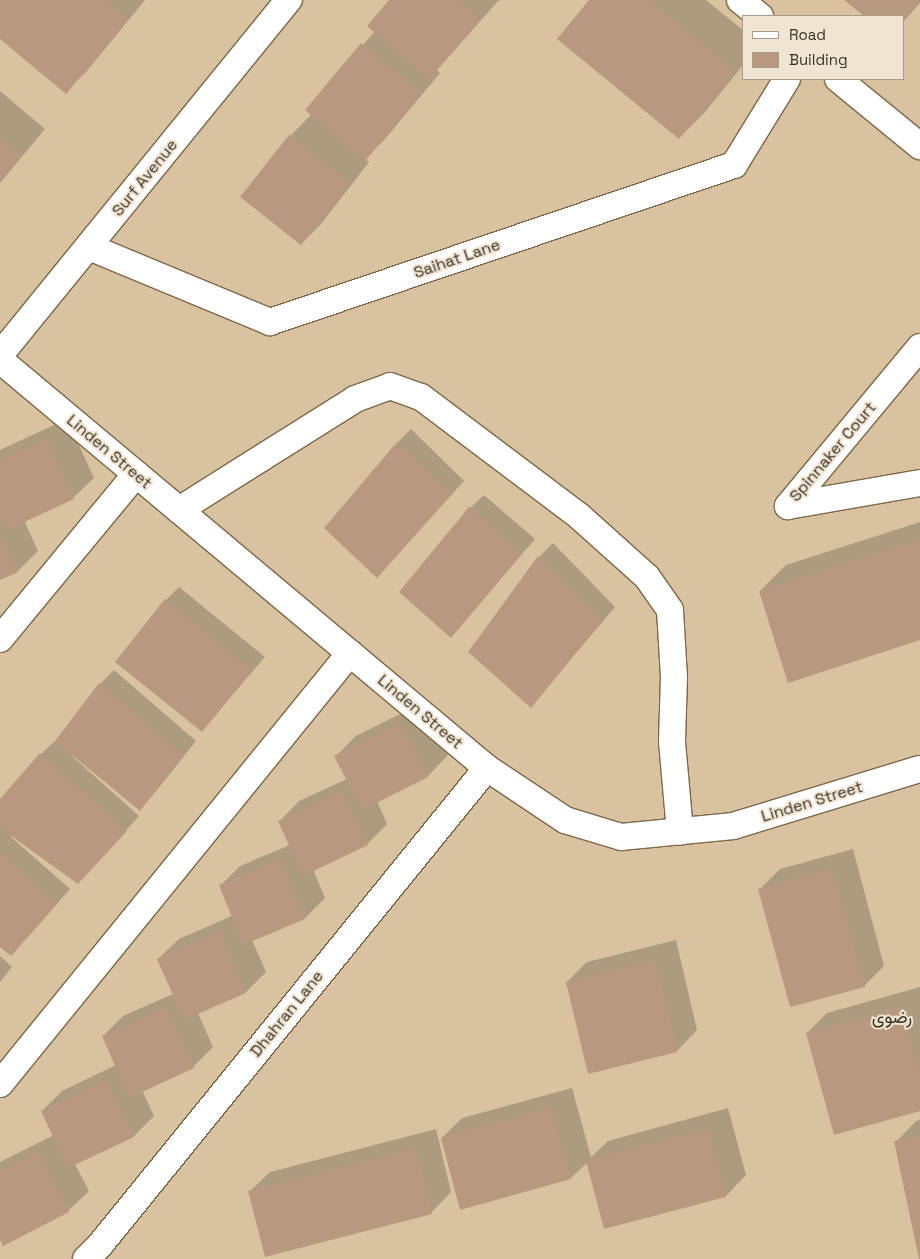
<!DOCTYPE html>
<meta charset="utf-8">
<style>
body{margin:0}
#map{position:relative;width:920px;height:1259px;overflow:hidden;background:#d9c2a0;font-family:"Space Grotesk",Vazirmatn,sans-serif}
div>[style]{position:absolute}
.shadow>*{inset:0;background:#0003}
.building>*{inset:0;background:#b99880}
.roads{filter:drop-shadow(1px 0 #7d6849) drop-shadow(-1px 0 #7d6849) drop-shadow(0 1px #7d6849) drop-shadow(0 -1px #7d6849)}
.street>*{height:26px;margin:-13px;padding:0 13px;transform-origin:13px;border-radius:13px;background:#fff}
span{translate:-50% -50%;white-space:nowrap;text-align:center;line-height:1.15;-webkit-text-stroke:4px #f0e4d3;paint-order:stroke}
.street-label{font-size:16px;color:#3b3224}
.neighbourhood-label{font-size:18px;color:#3b3224}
.legend{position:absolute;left:742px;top:15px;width:162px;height:65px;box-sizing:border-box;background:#f0e4d3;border:1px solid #a89d8d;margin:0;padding:6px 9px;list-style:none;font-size:15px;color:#3b3224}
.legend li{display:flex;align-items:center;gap:10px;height:25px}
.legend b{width:25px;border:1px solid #a89d8d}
</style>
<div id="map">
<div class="shadow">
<i style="clip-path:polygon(0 0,145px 0,86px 72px,65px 92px,0 38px)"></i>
<i style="clip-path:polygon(390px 0,502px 0,498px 1px,437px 70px,440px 73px,385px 139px,365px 159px,369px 162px,321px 224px,301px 244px,242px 197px,290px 136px,312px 114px,307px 110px,375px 31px)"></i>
<i style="clip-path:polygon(590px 0,706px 0,744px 31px,744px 64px,705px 112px,679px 138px)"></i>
<i style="clip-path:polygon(846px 0,920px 0,920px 3px,904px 21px,904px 16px,866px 16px)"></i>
<i style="clip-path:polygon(0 91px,45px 129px,0 183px)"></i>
<i style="clip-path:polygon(67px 419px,94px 478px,73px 498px,24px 520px,38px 551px,18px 571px,0 579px,0 450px)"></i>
<i style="clip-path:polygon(411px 429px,464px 481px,377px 577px,397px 443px)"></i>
<i style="clip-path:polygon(484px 495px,535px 539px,451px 636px,470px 508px)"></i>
<i style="clip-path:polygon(920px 522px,920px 639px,760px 591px,786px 565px)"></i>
<i style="clip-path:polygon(553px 543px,615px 607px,531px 706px,470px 652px,539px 557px)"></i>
<i style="clip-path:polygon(179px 587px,265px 657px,202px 730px,166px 600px)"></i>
<i style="clip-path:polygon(114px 670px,196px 741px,153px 795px,139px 809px,73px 754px,71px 755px,139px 816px,92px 868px,12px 835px,11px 837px,70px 889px,25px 940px,0 946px,0 801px,41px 754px,55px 741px,56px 742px,100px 684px)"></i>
<i style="clip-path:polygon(422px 703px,448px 755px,428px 776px,377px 801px,387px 824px,367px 844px,313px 869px,325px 898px,305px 918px,252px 940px,266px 972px,246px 992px,198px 1013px,213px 1047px,193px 1067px,142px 1090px,154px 1116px,134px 1136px,75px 1164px,89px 1191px,68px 1211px,0 1237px,0 1162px,54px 1135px,42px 1111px,62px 1091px,116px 1065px,103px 1036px,123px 1016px,173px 994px,158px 959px,179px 939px,232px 916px,220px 886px,240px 866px,290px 845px,279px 822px,299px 801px,347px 779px,336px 756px,356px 736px)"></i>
<i style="clip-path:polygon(853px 849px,884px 966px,864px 986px,760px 889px,780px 869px)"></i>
<i style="clip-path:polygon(676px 940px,697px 1030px,677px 1051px,567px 982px,587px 962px)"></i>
<i style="clip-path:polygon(0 956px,12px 967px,0 982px)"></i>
<i style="clip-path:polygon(920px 987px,920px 1110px,807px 1033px,827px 1013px)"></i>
<i style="clip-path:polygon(572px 1088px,591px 1157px,608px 1141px,728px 1108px,746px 1175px,726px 1196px,605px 1228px,588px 1162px,571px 1178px,461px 1209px,442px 1138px,462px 1118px)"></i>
<i style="clip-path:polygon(920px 1120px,920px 1257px,896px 1142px,916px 1121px)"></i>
<i style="clip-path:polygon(436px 1129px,451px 1192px,431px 1213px,249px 1192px,270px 1172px)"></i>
</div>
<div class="building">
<i style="clip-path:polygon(0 0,105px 0,128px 19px,66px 94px,0 39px)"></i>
<i style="clip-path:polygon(389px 0,458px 0,480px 19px,429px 79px,367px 26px)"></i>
<i style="clip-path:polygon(589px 0,649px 0,735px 71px,679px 139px,557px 39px)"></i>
<i style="clip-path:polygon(844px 0,919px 0,904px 19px,904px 16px,864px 16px)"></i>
<i style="clip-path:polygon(361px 43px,421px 93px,365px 161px,305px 110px)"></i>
<i style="clip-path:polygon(289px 135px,350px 183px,301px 245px,240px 197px)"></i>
<i style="clip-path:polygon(0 138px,20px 155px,0 180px)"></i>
<i style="clip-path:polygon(47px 438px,74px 499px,7px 530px,0 515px,0 460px)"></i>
<i style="clip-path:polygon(397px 442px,451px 495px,377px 578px,324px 528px)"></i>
<i style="clip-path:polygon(469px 507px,522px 554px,451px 638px,399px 592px)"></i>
<i style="clip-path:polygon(0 532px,18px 572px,0 580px)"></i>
<i style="clip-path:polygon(920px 539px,920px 640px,788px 683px,759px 591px)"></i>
<i style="clip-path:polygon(538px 556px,602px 621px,531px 708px,468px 652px)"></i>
<i style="clip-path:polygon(165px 599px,252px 671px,202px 732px,115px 662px)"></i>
<i style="clip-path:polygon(99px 683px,183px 755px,140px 811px,55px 741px)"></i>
<i style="clip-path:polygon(401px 722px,428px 777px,362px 810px,334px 756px)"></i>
<i style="clip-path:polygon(40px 753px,127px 831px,78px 884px,0 828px,0 799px)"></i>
<i style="clip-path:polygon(343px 791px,368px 845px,303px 876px,278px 821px)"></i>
<i style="clip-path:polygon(0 853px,57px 904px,11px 956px,0 947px)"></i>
<i style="clip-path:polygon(281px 859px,305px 919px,243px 945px,219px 885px)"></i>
<i style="clip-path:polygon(832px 868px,865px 987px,790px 1007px,758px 889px)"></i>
<i style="clip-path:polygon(220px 931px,246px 993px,184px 1020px,157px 959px)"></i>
<i style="clip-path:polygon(656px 960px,677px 1052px,588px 1074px,566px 982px)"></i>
<i style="clip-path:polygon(167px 1007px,194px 1068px,129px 1098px,102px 1036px)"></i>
<i style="clip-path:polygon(901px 1007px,920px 1077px,920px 1111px,834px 1135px,806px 1033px)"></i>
<i style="clip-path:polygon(107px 1079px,134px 1137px,68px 1168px,41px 1111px)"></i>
<i style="clip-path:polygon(552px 1107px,571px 1179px,460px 1210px,441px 1138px)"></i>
<i style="clip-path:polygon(708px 1128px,726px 1197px,604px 1229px,586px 1161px)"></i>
<i style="clip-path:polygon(920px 1136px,920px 1259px,919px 1259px,894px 1141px)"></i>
<i style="clip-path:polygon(416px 1148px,432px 1214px,265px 1257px,248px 1191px)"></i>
<i style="clip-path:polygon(39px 1151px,69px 1212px,3px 1246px,0 1240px,0 1171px)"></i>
</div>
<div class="roads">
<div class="street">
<i style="left:740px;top:0;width:26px;rotate:39deg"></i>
<i style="left:838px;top:79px;width:106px;rotate:39.3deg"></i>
<i style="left:89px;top:247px;width:196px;rotate:22.5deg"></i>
<i style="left:270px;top:322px;width:490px;rotate:-18.7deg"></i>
<i style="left:734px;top:165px;width:101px;rotate:-58.4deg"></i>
<i style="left:920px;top:347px;width:207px;rotate:129.7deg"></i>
<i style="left:788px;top:506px;width:134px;rotate:-9.9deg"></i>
<i style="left:0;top:355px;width:458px;rotate:-50.9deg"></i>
<i style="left:0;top:360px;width:635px;rotate:39.96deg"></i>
<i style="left:487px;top:768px;width:94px;rotate:33.7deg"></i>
<i style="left:565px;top:820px;width:59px;rotate:16.9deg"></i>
<i style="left:621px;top:837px;width:113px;rotate:-5.6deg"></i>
<i style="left:733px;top:826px;width:195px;rotate:-17deg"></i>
<i style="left:179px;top:510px;width:208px;rotate:-32.2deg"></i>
<i style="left:355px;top:399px;width:37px;rotate:-20deg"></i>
<i style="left:390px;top:386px;width:33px;rotate:20deg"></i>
<i style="left:421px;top:397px;width:198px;rotate:37deg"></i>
<i style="left:579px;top:516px;width:91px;rotate:41.9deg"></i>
<i style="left:647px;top:577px;width:40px;rotate:55.1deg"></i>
<i style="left:670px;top:610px;width:67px;rotate:86.6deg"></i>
<i style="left:674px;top:677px;width:65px;rotate:91.8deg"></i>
<i style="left:672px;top:742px;width:90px;rotate:84.9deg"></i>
<i style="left:0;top:639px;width:214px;rotate:-50.5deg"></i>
<i style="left:0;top:1084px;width:555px;rotate:-50.92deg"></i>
<i style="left:86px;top:1259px;width:20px;rotate:-45deg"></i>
<i style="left:100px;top:1245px;width:614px;rotate:-50.95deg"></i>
</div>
</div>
<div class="street-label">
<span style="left:145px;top:178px;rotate:-51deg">Surf Avenue</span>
<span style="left:457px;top:259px;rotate:-19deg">Saihat Lane</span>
<span style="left:109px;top:452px;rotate:40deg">Linden Street</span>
<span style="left:833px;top:452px;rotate:-50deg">Spinnaker Court</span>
<span style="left:420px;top:712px;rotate:40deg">Linden Street</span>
<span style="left:812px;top:802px;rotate:-17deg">Linden Street</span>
<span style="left:287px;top:1014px;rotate:-51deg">Dhahran Lane</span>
</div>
<div class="neighbourhood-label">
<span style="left:892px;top:1017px">رضوى</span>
</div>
<ul class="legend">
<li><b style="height:6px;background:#fff"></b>Road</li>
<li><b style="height:14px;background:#b99880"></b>Building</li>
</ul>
</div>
